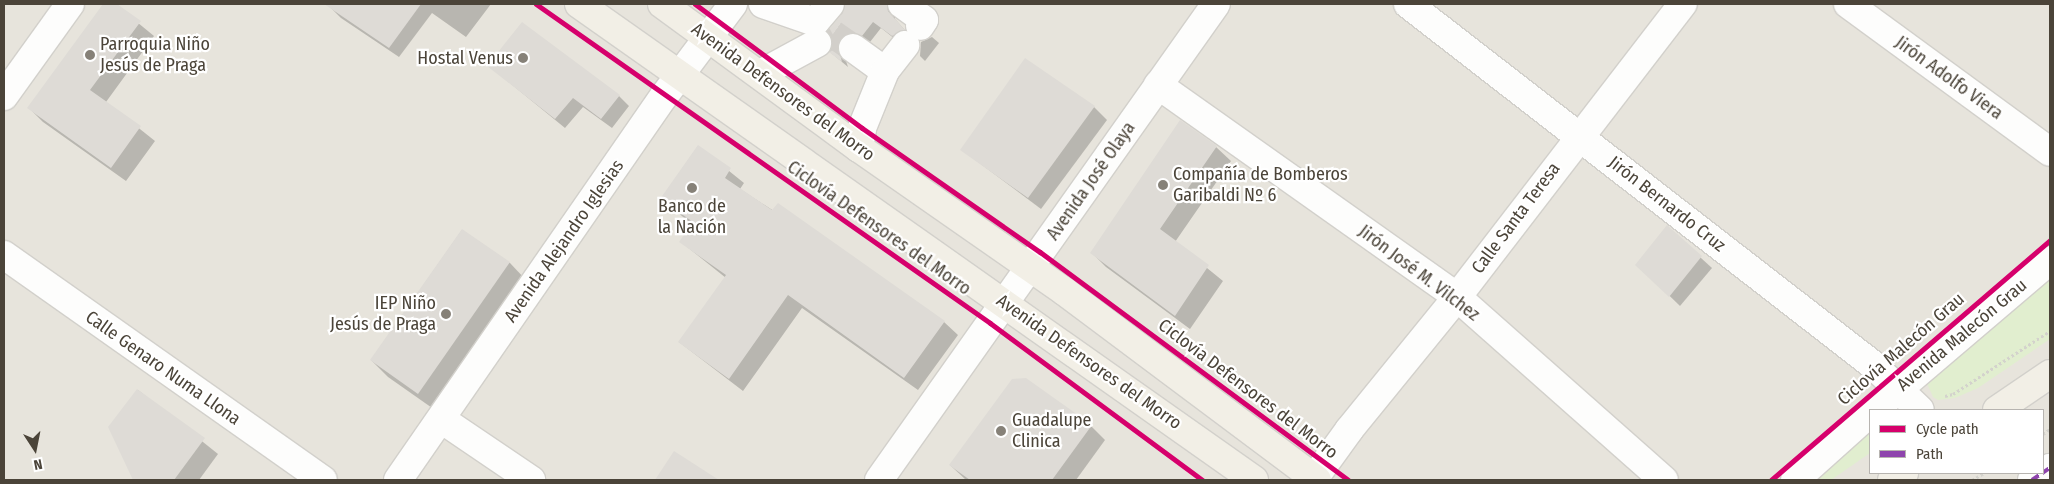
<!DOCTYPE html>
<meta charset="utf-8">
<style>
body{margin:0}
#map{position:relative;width:2054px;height:484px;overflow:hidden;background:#f4f2ee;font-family:"Fira Sans Condensed",sans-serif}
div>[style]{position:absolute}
.residential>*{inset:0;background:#e7e4dc}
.green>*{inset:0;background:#e1eecf}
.shadow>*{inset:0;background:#0003}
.building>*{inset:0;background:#dedbd6}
.minor-tunnel>*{height:28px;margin-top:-14px;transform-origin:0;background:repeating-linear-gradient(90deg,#d2cfca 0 28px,transparent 0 42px)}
.path>*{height:3px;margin-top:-1.5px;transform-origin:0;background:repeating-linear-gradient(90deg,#d3d2cc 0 2.5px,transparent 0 5px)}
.roads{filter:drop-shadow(1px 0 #d2d0cb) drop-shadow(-1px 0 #d2d0cb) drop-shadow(0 1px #d2d0cb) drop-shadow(0 -1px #d2d0cb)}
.minor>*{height:28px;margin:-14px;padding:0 14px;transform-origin:14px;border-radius:14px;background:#fdfdfc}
.major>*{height:28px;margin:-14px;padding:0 14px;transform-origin:14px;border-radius:14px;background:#f2efe6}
.quiet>*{height:4px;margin-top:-2px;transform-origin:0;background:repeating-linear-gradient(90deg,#8e44ad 0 8px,transparent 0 12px)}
.cycleway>*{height:5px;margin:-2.5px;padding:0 2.5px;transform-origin:2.5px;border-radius:2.5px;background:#d6006c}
.dots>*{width:14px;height:14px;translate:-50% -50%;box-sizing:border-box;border:2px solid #fff;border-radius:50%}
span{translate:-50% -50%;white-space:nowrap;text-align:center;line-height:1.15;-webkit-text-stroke:4.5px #fff;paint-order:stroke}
.poi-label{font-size:18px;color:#4b4439}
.left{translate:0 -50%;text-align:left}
.right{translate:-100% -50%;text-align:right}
.street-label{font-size:18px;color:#4b4439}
.frame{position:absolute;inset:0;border:5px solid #4b4439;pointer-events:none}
.legend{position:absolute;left:1869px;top:409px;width:175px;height:65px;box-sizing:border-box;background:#fff;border:1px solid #b7b4b0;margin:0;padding:6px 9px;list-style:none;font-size:15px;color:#4b4439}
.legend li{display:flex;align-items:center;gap:10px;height:25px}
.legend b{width:25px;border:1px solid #b7b4b0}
.north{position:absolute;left:10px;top:424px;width:50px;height:50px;-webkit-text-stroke:4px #fff;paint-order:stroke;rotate:169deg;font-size:14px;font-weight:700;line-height:20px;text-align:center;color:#4b4439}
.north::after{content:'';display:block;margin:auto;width:18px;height:22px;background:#4b4439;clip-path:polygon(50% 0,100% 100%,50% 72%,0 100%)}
</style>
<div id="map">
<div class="residential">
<i style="clip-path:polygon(evenodd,4px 4px,2050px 4px,2050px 480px,4px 480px,4px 4px,1870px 410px,2043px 410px,2043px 473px,1870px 473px,1870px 410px)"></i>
</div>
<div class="green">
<i style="clip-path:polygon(2050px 271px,2050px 339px,1978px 388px,1955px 398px,1938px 400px,1933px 397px,1925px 379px)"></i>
<i style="clip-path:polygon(1870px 429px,1870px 453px,1831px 480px,1808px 480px)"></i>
</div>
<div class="shadow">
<i style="clip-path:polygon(104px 4px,115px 4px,154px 36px,106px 102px,155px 141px,126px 181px,43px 122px,29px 108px)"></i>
<i style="clip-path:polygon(334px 4px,491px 4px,466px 37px,432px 13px,399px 57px,341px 18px,331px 8px)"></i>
<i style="clip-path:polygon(845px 4px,896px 4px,895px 19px,911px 37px,900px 43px,881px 28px,870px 42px,862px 39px,844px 55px,848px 67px,830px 52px)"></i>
<i style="clip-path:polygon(932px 37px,939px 43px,925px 61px,920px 56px,921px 42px)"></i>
<i style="clip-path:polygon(489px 66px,619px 96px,629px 106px,612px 128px,583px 107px,565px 128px)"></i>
<i style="clip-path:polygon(1094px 107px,1107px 120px,1041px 209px,962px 150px)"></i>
<i style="clip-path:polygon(698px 146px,744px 183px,740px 189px,944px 322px,958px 335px,918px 390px,802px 308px,743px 391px,679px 342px,726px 278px,681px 242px,693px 225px,661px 199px)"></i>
<i style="clip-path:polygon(1216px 147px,1231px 161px,1175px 242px,1223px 281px,1190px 329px,1106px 267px,1092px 253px)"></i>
<i style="clip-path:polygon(1667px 227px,1712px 268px,1680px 306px,1646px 273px)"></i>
<i style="clip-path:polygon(462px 230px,510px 263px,526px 280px,435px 410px,388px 377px,371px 360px)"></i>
<i style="clip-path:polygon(138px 390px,218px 454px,199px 480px,134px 480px,110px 428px)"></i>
<i style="clip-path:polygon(1091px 426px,1105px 440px,1076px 480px,966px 480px,950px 465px)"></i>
<i style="clip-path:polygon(675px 453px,717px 480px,656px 480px)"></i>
</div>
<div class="building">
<i style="clip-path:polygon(103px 4px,117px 4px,141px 21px,90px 90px,141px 126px,111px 168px,27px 108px)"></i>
<i style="clip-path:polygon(324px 4px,421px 4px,389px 48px)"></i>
<i style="clip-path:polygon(845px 4px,887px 4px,888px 11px,905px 30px,892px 36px,873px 22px,862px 36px,846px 34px,838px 46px,842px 62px,829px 52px,833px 43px,827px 32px,842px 14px)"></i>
<i style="clip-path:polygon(522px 22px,620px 95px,601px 119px,573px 98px,555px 119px,487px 66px)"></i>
<i style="clip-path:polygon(1025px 58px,1095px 106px,1028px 198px,960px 150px)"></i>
<i style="clip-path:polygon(1180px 120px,1217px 146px,1160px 229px,1209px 265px,1175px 316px,1090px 253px)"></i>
<i style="clip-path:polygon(698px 145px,731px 168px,725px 178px,772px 210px,778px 203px,945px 321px,904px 378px,788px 295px,729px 379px,678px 342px,726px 275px,679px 242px,693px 222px,660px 199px)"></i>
<i style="clip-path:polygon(1667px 225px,1702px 256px,1669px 297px,1635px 265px)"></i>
<i style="clip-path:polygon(462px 229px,510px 262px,418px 394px,370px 360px)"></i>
<i style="clip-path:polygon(1026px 378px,1092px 425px,1052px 480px,970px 480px,949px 465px,1012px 379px)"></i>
<i style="clip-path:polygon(137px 389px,205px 438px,174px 480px,133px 480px,108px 427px)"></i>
<i style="clip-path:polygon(674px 451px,719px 480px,655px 480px)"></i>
</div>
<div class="minor-tunnel">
<i style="left:817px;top:43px;width:18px;rotate:-29deg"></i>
<i style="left:833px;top:34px;width:24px;rotate:35deg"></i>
</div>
<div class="path">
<i style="left:1945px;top:396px;width:8px;rotate:-14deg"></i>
<i style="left:1953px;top:394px;width:116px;rotate:-33deg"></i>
<i style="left:2043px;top:434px;width:9px;rotate:-36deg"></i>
<i style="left:1972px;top:480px;width:14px;rotate:-30deg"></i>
</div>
<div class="roads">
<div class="minor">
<i style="left:763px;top:4px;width:55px;rotate:19.1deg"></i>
<i style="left:815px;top:22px;width:23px;rotate:-50deg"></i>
<i style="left:902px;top:4px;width:27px;rotate:36deg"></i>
<i style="left:924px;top:20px;width:7px;rotate:124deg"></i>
<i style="left:1408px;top:4px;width:587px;rotate:37.81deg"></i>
<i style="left:1872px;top:364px;width:66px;rotate:43.8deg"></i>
<i style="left:1848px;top:4px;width:250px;rotate:36.2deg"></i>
<i style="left:853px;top:48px;width:39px;rotate:36deg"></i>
<i style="left:760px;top:74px;width:65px;rotate:-28.5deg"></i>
<i style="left:1158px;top:85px;width:367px;rotate:35.3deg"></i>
<i style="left:1457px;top:297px;width:276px;rotate:41.5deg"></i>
<i style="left:4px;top:96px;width:113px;rotate:-54.3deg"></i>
<i style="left:859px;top:148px;width:20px;rotate:-81deg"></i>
<i style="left:862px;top:128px;width:61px;rotate:-68deg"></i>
<i style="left:885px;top:71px;width:33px;rotate:-52deg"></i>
<i style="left:4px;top:255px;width:390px;rotate:35.2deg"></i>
<i style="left:1874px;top:410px;width:231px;rotate:-40.4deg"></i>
<i style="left:441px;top:419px;width:109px;rotate:34.1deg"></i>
<i style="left:398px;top:480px;width:467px;rotate:-55.3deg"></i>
<i style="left:664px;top:96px;width:115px;rotate:-53.1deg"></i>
<i style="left:879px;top:480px;width:583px;rotate:-54.7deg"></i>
<i style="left:1313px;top:480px;width:62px;rotate:-54.2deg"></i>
<i style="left:1349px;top:430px;width:171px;rotate:-50.9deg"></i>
<i style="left:1457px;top:297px;width:370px;rotate:-52.4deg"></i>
<i style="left:1795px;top:480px;width:101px;rotate:-41.8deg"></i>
<i style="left:2032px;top:480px;width:22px;rotate:-34deg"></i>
</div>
<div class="major">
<i style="left:579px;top:4px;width:826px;rotate:35.19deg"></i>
<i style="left:662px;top:4px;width:244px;rotate:36.2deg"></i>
<i style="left:859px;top:148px;width:250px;rotate:34.9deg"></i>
<i style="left:1064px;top:291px;width:316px;rotate:36.8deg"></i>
<i style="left:1997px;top:410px;width:64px;rotate:-34.2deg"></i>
<i style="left:1892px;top:480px;width:14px;rotate:-30deg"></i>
</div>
</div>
<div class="quiet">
<i style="left:2032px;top:480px;width:22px;rotate:-34deg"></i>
</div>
<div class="cycleway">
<i style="left:536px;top:4px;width:555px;rotate:35.09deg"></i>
<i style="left:990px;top:323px;width:264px;rotate:36.5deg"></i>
<i style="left:695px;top:4px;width:208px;rotate:36.6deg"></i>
<i style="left:862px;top:128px;width:217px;rotate:34.9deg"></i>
<i style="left:1040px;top:252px;width:383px;rotate:36.5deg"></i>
<i style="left:1771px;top:480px;width:368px;rotate:-40.7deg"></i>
</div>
<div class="dots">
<i style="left:90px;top:55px;background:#868178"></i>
<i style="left:523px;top:58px;background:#868178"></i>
<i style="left:1163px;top:185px;background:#868178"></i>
<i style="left:692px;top:188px;background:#868178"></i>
<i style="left:446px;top:314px;background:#868178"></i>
<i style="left:1001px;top:431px;background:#868178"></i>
</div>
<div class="poi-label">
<span class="left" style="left:100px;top:55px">Parroquia Niño<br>Jesús de Praga</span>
<span class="right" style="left:513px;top:58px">Hostal Venus</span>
<span class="left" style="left:1173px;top:185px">Compañía de Bomberos<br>Garibaldi Nº 6</span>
<span style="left:692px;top:217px">Banco de<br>la Nación</span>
<span class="right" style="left:436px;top:314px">IEP Niño<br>Jesús de Praga</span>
<span class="left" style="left:1012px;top:431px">Guadalupe<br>Clinica</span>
</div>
<div class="street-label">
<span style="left:1949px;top:78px;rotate:36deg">Jirón Adolfo Viera</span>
<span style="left:783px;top:92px;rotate:36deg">Avenida Defensores del Morro</span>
<span style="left:1091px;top:181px;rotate:-55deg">Avenida José Olaya</span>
<span style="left:1667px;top:204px;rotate:38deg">Jirón Bernardo Cruz</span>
<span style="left:1516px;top:218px;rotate:-53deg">Calle Santa Teresa</span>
<span style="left:879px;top:228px;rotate:35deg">Ciclovía Defensores del Morro</span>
<span style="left:564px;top:241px;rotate:-55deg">Avenida Alejandro Iglesias</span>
<span style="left:1419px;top:273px;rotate:37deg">Jirón José M. Vilchez</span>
<span style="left:1962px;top:335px;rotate:-40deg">Avenida Malecón Grau</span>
<span style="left:1901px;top:349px;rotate:-41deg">Ciclovía Malecón Grau</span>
<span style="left:1089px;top:362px;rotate:35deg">Avenida Defensores del Morro</span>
<span style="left:163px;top:368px;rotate:35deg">Calle Genaro Numa Llona</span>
<span style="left:1248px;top:389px;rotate:37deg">Ciclovía Defensores del Morro</span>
</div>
<div class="frame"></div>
<ul class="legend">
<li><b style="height:6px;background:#d6006c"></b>Cycle path</li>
<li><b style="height:6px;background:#8e44ad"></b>Path</li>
</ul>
<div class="north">N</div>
</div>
